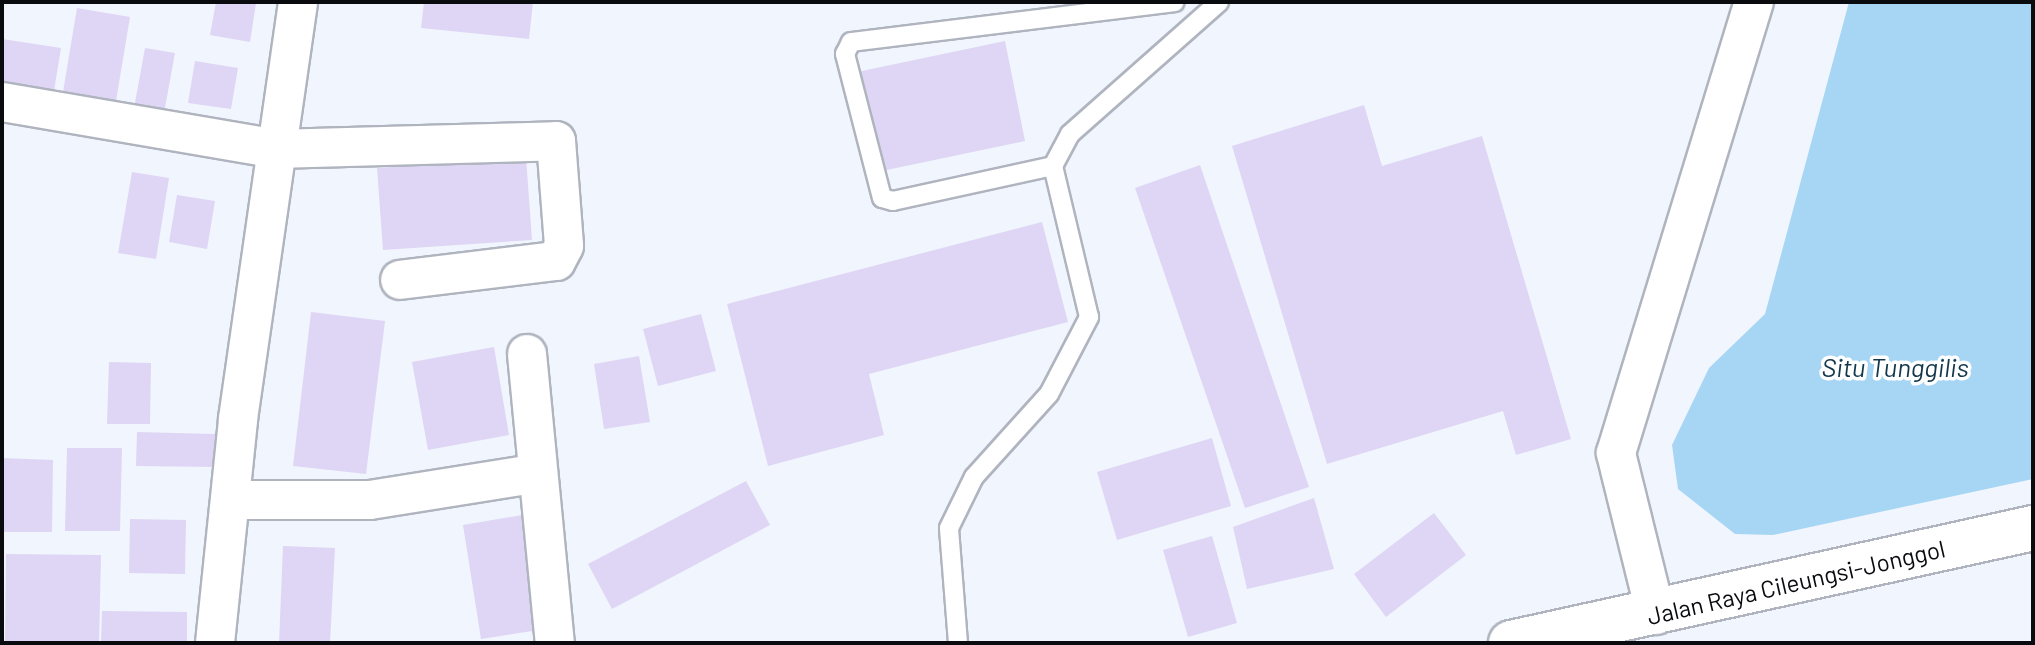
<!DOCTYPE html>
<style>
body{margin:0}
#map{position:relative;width:2035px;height:645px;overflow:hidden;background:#f1f5fe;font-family:Barlow,sans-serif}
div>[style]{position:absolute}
.water>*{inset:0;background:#a7d6f4}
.building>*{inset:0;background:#ded6f4}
.roads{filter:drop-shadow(2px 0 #afb4bf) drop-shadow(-2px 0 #afb4bf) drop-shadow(0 2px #afb4bf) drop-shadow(0 -2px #afb4bf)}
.service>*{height:18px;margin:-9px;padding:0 9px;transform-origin:9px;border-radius:9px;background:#fff}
.minor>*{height:38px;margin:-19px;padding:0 19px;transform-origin:19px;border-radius:19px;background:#fff}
.primary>*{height:44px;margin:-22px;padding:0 22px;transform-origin:22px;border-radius:22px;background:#fff}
span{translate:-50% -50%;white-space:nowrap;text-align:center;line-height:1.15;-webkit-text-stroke:7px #fff;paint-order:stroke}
.street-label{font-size:24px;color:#0a0b0f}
.water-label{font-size:26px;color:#13384c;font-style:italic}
.frame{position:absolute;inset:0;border:4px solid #0a0b0f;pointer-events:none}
</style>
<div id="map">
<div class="water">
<i style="clip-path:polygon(1849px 2px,2033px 2px,2033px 479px,1773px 535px,1735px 534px,1678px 489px,1672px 445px,1709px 368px,1765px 314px)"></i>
</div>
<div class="building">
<i style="clip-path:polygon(216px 2px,256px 3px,250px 42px,210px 35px)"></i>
<i style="clip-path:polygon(424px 2px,533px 2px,529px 39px,421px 28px)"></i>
<i style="clip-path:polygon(77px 8px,130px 17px,115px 107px,62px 98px)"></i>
<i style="clip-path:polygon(2px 39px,61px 48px,53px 97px,2px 89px)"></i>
<i style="clip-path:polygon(1005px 41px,1025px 141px,877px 172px,857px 72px)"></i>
<i style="clip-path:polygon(145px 48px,175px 53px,164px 113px,134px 108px)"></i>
<i style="clip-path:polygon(195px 61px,238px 68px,231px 109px,188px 103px)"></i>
<i style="clip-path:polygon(1364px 105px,1382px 166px,1482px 136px,1571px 439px,1516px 455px,1503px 411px,1327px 464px,1232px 146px)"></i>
<i style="clip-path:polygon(526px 157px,532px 240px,383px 250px,377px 168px)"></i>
<i style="clip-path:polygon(1200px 165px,1309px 487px,1245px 508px,1135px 188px)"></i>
<i style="clip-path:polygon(132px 172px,169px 178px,156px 259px,118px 253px)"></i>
<i style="clip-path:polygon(177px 195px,215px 201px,207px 249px,169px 242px)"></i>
<i style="clip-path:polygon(1042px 222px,1068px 322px,869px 374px,884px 435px,768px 466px,727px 304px)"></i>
<i style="clip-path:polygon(311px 312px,385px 321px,366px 474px,293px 466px)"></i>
<i style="clip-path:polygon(701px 314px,716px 371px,658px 386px,643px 329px)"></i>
<i style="clip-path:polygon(494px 347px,509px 435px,428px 450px,412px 362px)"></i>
<i style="clip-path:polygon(639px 356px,650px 422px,604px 429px,594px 364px)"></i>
<i style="clip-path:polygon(109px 362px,151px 363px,150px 424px,107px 424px)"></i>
<i style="clip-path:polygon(137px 432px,215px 434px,214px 467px,136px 466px)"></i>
<i style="clip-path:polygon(1212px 438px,1231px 506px,1117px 540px,1097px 472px)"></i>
<i style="clip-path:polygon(67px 448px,122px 448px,120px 531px,65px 531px)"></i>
<i style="clip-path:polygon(2px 458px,53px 460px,52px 532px,2px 532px)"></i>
<i style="clip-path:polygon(746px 481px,770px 525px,612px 609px,588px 564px)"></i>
<i style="clip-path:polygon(1314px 498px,1334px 569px,1247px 589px,1233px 527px)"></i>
<i style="clip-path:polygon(1434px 513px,1466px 555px,1386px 617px,1354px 574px)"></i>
<i style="clip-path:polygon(528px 514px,545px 629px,481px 639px,463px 525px)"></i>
<i style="clip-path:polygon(130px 519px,186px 520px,185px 574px,129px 573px)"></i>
<i style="clip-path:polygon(1212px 536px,1237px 623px,1188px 637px,1163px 550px)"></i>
<i style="clip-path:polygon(283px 546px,335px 548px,330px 643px,279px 643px)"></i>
<i style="clip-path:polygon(6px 554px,101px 555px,99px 643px,5px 643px)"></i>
<i style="clip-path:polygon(102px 611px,187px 612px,187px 643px,101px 643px)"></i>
</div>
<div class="roads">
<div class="service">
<i style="left:1053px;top:166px;width:164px;rotate:167.7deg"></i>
<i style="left:893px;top:201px;width:11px;rotate:-165deg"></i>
<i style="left:882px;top:198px;width:149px;rotate:-104.4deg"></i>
<i style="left:845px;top:54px;width:13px;rotate:-63deg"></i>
<i style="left:851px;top:42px;width:326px;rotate:-7deg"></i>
<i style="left:958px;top:643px;width:115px;rotate:-94.5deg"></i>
<i style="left:949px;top:528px;width:57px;rotate:-63.9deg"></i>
<i style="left:974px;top:477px;width:112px;rotate:-47.9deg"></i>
<i style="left:1049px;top:394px;width:87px;rotate:-62.5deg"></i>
<i style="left:1089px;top:317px;width:155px;rotate:-103.4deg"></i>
<i style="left:1053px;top:166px;width:36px;rotate:-62deg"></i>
<i style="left:1070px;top:134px;width:199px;rotate:-41.5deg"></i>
</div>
<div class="minor">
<i style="left:2px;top:102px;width:278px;rotate:9.7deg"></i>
<i style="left:276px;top:149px;width:280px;rotate:-1.6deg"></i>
<i style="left:556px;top:141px;width:105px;rotate:85.6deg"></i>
<i style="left:564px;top:246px;width:17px;rotate:118deg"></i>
<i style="left:556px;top:261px;width:157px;rotate:173.1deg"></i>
<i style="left:527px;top:354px;width:290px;rotate:84.5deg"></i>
<i style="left:230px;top:500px;width:140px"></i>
<i style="left:370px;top:500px;width:165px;rotate:-9.1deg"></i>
<i style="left:1656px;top:615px;width:167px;rotate:-103.9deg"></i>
<i style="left:1616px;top:453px;width:472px;rotate:-73deg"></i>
<i style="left:215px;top:643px;width:225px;rotate:-84.1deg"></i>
<i style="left:238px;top:419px;width:421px;rotate:-81.8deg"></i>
</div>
<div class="primary">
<i style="left:1511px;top:643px;width:535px;rotate:-12.42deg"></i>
</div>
</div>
<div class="street-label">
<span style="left:1796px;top:582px;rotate:-13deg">Jalan Raya Cileungsi-Jonggol</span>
</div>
<div class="water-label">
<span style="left:1895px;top:367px">Situ Tunggilis</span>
</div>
<div class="frame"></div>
</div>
